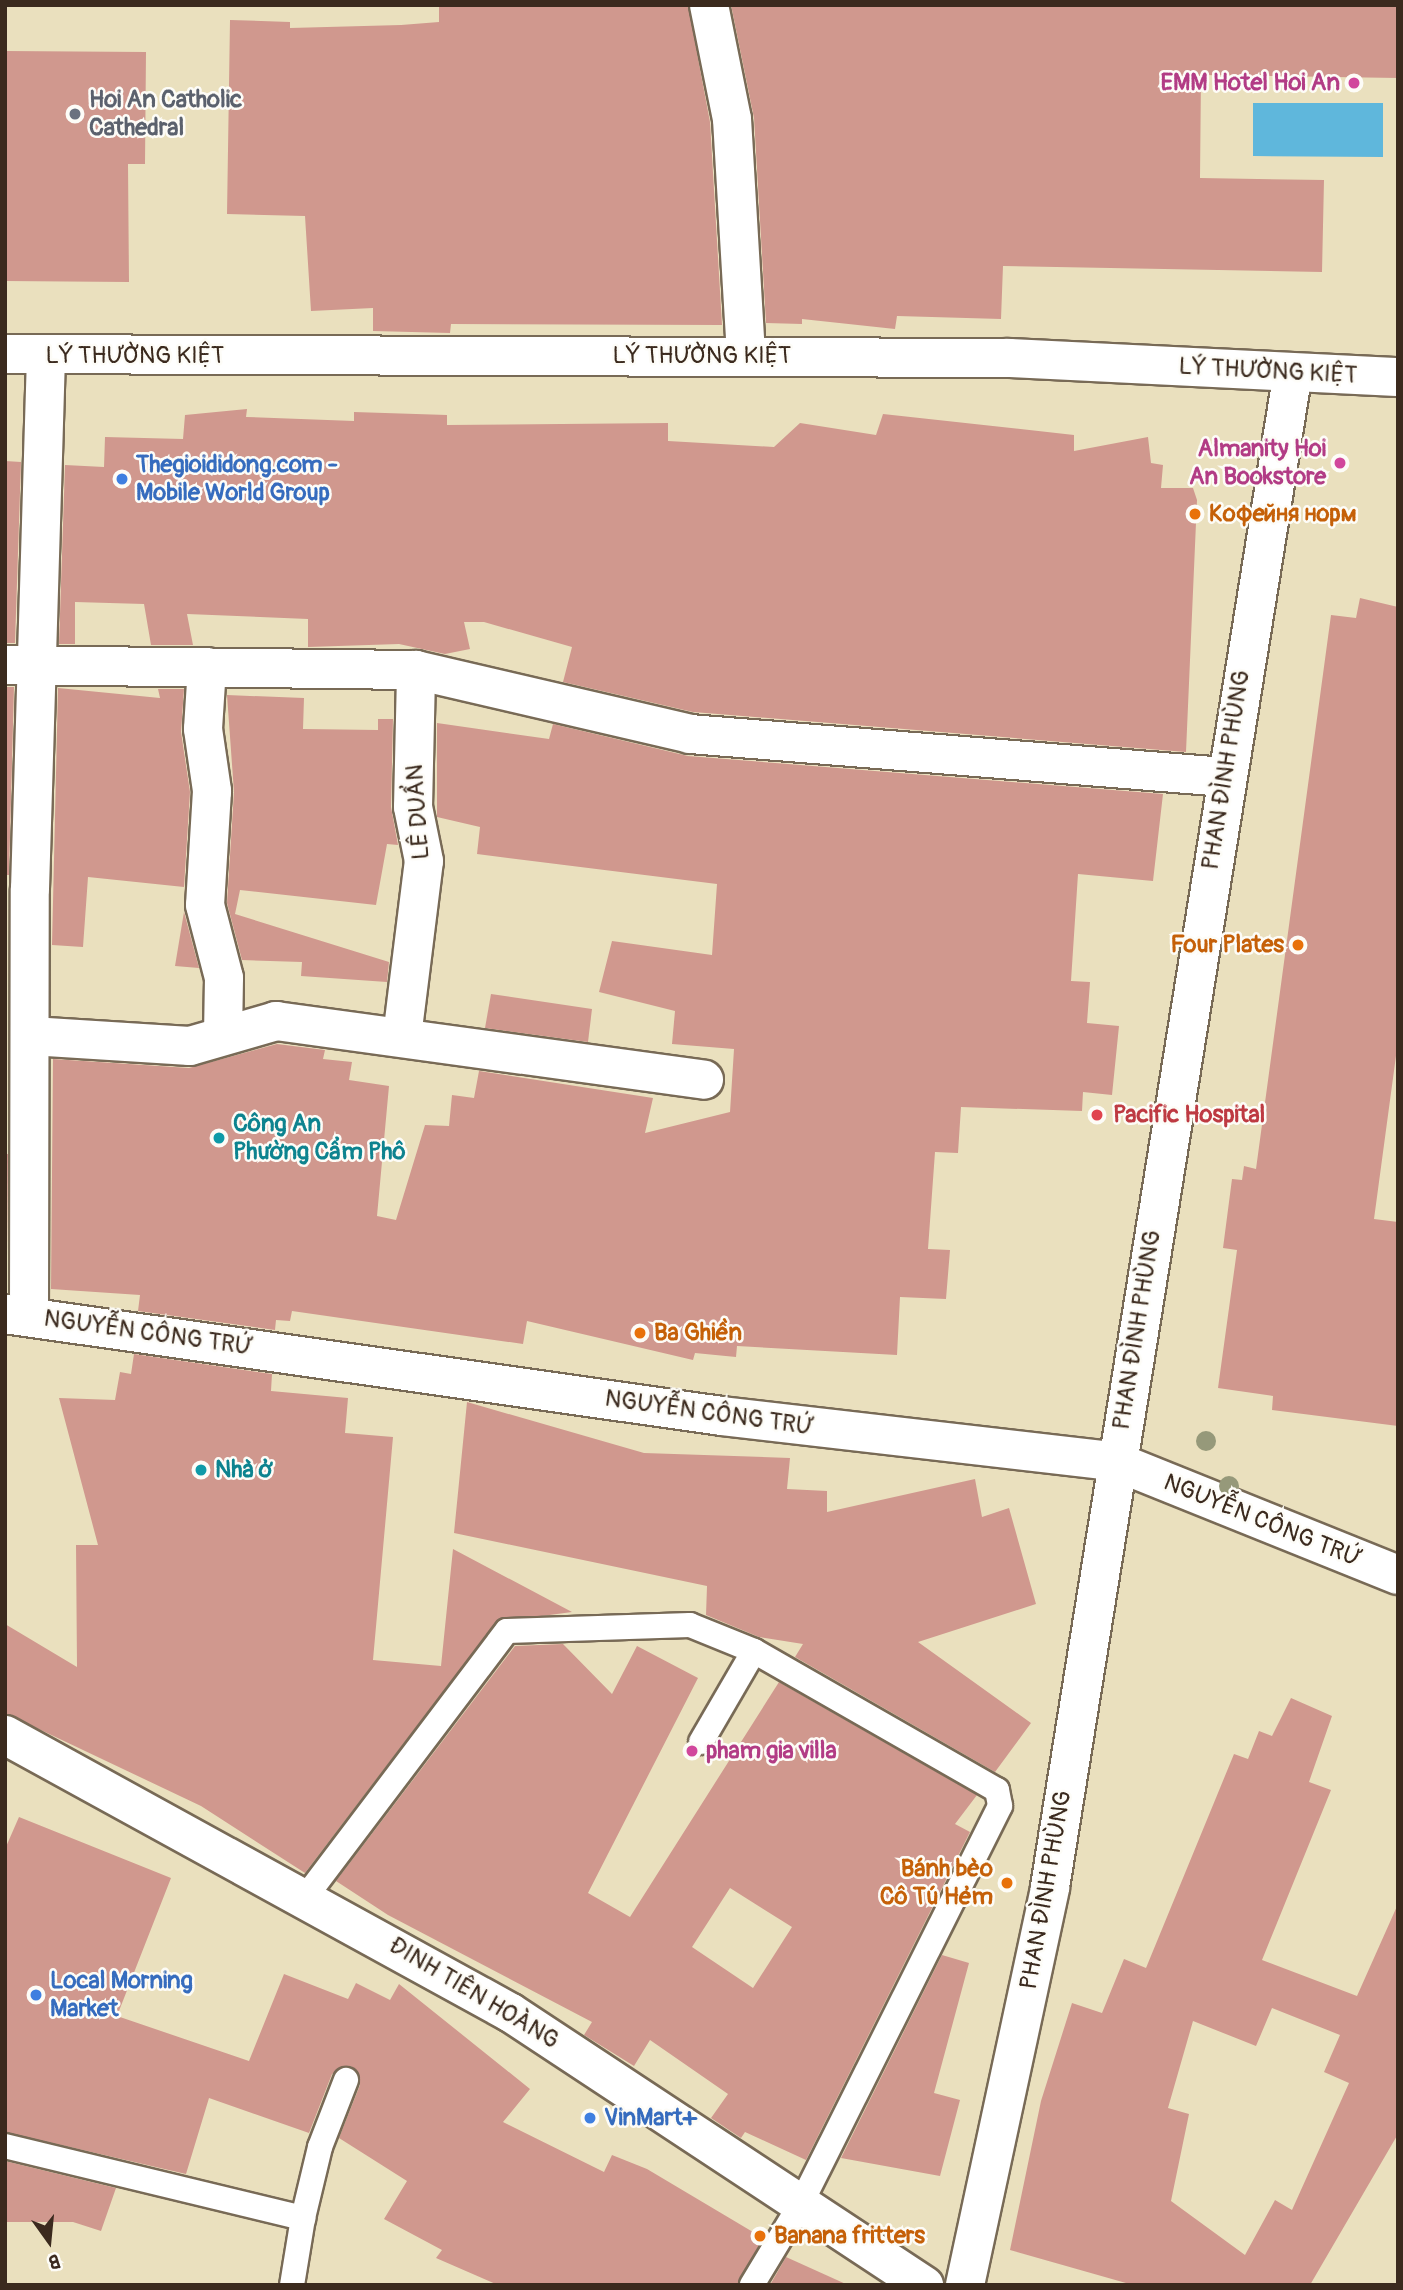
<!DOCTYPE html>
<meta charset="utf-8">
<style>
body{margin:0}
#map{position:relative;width:1403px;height:2290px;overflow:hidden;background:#eae0be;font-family:Pangolin,sans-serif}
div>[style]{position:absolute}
.water>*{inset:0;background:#5fb7dc}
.building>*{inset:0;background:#d0988e}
.roads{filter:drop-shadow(2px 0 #786a56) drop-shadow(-2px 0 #786a56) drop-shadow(0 2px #786a56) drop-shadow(0 -2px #786a56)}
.lane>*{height:24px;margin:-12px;padding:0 12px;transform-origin:12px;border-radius:12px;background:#fff}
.street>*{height:38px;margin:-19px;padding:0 19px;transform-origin:19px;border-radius:19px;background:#fff}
.secondary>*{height:38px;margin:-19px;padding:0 19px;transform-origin:19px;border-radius:19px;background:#fff}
.trees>*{width:20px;height:20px;margin:-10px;border-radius:50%;background:#96997a}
.dots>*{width:19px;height:19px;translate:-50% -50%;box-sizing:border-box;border:4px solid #fdfcf7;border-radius:50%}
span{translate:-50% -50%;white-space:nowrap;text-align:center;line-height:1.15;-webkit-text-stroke:5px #fdfcf7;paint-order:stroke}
.hotel-label{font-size:24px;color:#b23c85;font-weight:700}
.right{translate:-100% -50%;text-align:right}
.left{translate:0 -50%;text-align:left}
.worship-label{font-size:24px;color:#5b616d;font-weight:700}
.street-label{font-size:24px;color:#3b2a1e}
.shop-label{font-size:24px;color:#366cbe;font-weight:700}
.food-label{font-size:24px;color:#c56008;font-weight:700}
.health-label{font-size:24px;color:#be3a42;font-weight:700}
.culture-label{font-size:24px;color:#0d838f;font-weight:700}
.frame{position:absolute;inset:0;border:7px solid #3b2a1e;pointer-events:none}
.north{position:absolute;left:14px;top:2206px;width:70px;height:70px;-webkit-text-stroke:5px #fdfcf7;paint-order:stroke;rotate:165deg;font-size:19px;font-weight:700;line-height:28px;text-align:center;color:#3b2a1e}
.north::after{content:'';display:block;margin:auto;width:24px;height:32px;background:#3b2a1e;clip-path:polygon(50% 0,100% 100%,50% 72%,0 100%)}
</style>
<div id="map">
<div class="water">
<i style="clip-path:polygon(1253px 103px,1383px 103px,1383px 157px,1253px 156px)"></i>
</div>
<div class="building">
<i style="clip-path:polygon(439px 5px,688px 5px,710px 122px,722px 325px,451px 324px,450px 333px,373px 331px,373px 308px,311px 311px,305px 216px,227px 214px,230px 20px,290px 22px,290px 28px,401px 25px,439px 22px)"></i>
<i style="clip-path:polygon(731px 5px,1398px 5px,1398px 78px,1201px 75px,1200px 178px,1324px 180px,1322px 272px,1003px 266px,1001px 319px,897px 316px,895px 329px,802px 319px,802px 324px,766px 323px,754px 118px)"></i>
<i style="clip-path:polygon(5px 51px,146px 52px,145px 164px,128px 164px,129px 282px,5px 281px)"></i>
<i style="clip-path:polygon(247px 409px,246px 417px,354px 421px,354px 412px,447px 415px,447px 425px,668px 423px,668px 441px,774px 447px,800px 423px,876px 435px,883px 414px,1074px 435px,1074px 451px,1148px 437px,1151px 463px,1163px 465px,1161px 488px,1193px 488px,1197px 500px,1186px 752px,693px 712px,563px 682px,572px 647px,484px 622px,464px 622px,470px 649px,445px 654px,399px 644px,308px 647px,308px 619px,187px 614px,193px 645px,151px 645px,144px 604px,75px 602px,75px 644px,59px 644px,65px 465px,104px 467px,105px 437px,183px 439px,185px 415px)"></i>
<i style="clip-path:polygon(5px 461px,21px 462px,15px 643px,5px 643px)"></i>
<i style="clip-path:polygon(1360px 598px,1398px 607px,1398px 1041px,1374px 1219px,1398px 1222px,1398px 1426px,1272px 1410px,1273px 1396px,1218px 1388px,1237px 1250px,1223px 1248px,1232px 1179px,1242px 1180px,1244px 1166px,1256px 1169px,1331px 615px,1356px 618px)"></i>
<i style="clip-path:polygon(5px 687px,14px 687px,9px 875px,5px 875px)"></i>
<i style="clip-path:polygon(58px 688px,160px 698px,158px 689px,184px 689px,181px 732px,190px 792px,184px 887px,88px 877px,83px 947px,52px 945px)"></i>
<i style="clip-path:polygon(227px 695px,304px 698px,303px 729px,378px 730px,378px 719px,393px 719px,391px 807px,398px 845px,387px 844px,376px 905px,240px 890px,235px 914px,389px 962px,387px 982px,301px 976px,302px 962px,242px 960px,227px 903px,234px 792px)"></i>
<i style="clip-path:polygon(437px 723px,549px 739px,553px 724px,688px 756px,1163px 794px,1153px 881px,1078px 874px,1071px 981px,1090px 982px,1087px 1023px,1119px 1026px,1112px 1095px,1083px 1092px,1082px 1111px,961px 1107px,958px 1153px,935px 1152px,928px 1249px,950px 1250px,946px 1299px,900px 1297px,897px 1355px,737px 1346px,736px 1357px,695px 1353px,693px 1360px,527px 1321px,523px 1344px,292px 1311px,290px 1321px,276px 1320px,275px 1330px,138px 1311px,140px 1295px,51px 1289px,53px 1059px,189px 1068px,277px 1044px,325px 1050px,323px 1059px,352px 1062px,349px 1080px,389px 1086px,377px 1216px,396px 1220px,425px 1125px,449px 1126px,452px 1095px,474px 1098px,479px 1071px,653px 1098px,645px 1133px,730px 1112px,734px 1049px,672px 1044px,675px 1011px,599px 992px,612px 941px,712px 955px,717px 884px,477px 854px,480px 827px,437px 817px)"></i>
<i style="clip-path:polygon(184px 912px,199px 968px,175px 966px)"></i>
<i style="clip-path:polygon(491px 994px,592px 1009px,588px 1042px,485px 1028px)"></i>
<i style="clip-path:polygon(5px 1154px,8px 1154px,7px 1258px,5px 1258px)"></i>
<i style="clip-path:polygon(134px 1354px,272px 1374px,271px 1391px,348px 1398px,345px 1433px,393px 1437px,373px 1660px,441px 1666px,453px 1549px,572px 1612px,496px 1622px,305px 1873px,201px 1806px,5px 1713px,5px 1624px,77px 1667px,76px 1545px,98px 1545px,59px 1398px,115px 1400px,120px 1372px,131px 1374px)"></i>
<i style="clip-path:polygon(467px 1402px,644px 1453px,790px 1458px,787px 1489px,827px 1491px,827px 1512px,975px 1479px,982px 1517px,1009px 1508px,1036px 1604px,918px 1642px,1031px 1723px,995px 1772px,795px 1657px,803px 1644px,759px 1637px,706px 1615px,707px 1586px,454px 1533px)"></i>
<i style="clip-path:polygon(evenodd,563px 1644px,612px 1694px,637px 1646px,698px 1678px,588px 1893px,630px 1917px,779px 1682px,977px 1795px,955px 1824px,970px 1832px,806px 2160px,745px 2132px,741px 2138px,711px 2118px,728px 2094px,650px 2040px,634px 2066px,584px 2035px,592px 2022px,388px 1915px,336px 1881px,515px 1646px,563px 1644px,730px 1888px,792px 1927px,753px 1988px,692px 1947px,730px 1888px)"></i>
<i style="clip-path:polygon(evenodd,1291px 1698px,1332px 1716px,1309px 1782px,1331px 1790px,1262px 1960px,1357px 1996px,1398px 1904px,1398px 2134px,1310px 2285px,1133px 2285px,1010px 2250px,1041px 2101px,1072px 2003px,1102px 2013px,1124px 1959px,1146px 1968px,1234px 1754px,1248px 1759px,1259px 1731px,1272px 1736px,1291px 1698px,1272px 2008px,1340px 2035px,1324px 2072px,1349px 2083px,1292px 2210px,1275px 2200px,1245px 2255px,1171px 2201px,1189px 2114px,1168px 2108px,1193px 2021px,1256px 2046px,1272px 2008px)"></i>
<i style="clip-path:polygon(19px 1817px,171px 1878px,117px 2016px,249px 2061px,284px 1974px,348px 1999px,356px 1983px,390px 2000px,399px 1984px,530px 2089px,503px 2122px,604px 2172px,612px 2155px,647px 2169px,763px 2238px,737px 2285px,498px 2285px,436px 2258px,442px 2250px,384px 2219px,407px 2181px,339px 2138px,360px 2085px,351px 2066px,332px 2074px,309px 2133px,209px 2098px,186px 2174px,5px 2132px,5px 1849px)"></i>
<i style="clip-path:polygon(942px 1955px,969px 1963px,934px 2093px,960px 2100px,940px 2176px,841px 2158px)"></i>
<i style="clip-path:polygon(5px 2161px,116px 2188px,101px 2231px,73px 2222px,5px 2222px)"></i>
<i style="clip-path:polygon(786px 2257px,848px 2285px,770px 2285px)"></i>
</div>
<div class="roads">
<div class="lane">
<i style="left:701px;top:1742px;width:105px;rotate:-59.8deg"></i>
<i style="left:307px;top:1895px;width:331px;rotate:-52.9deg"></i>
<i style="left:507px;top:1631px;width:183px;rotate:-1.9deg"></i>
<i style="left:690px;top:1625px;width:69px;rotate:22.1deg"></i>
<i style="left:754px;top:1651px;width:280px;rotate:29.8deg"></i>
<i style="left:997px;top:1790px;width:16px;rotate:79deg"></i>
<i style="left:1000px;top:1806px;width:443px;rotate:116.6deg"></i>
<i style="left:802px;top:2202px;width:97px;rotate:121.1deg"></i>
<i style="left:5px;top:2146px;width:307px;rotate:13.6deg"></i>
<i style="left:303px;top:2218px;width:68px;rotate:99.3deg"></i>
<i style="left:303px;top:2218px;width:73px;rotate:-76.5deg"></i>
<i style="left:320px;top:2147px;width:72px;rotate:-68.8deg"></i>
</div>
<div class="street">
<i style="left:709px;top:5px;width:116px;rotate:78.6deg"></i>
<i style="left:732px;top:119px;width:237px;rotate:86.6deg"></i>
<i style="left:5px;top:665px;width:411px;rotate:0.7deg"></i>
<i style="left:416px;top:670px;width:281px;rotate:13.1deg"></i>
<i style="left:690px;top:734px;width:536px;rotate:4.6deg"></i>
<i style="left:207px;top:667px;width:62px;rotate:93.7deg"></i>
<i style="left:203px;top:729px;width:63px;rotate:81.7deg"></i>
<i style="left:212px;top:791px;width:114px;rotate:93.5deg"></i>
<i style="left:205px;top:905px;width:75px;rotate:75.4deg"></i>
<i style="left:224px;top:978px;width:56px;rotate:91deg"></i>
<i style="left:31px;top:1036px;width:159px;rotate:3.6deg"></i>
<i style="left:190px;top:1046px;width:90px;rotate:-16.2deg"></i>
<i style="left:276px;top:1021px;width:432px;rotate:7.8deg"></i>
<i style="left:402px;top:1037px;width:177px;rotate:-82.9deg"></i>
<i style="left:424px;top:861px;width:55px;rotate:-101.5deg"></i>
<i style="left:413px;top:807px;width:137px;rotate:-88.7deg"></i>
<i style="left:5px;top:1314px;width:724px;rotate:8.1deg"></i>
<i style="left:722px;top:1416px;width:398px;rotate:6.6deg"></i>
<i style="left:1117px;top:1462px;width:303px;rotate:21.9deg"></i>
<i style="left:29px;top:1316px;width:427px;rotate:-89.9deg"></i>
<i style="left:30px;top:889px;width:533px;rotate:-88.28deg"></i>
<i style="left:5px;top:1735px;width:577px;rotate:28.78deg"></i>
<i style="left:511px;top:2013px;width:495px;rotate:33.4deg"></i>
</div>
<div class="secondary">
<i style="left:5px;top:354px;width:1004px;rotate:0.23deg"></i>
<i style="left:1009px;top:358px;width:389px;rotate:2.8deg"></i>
<i style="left:965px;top:2285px;width:407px;rotate:-77.9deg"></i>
<i style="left:1050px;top:1887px;width:1534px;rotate:-80.89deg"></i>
</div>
</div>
<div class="trees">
<i style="left:1206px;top:1441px"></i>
<i style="left:1229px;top:1486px"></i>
</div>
<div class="dots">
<i style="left:1354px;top:83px;background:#d1479c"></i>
<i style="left:75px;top:114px;background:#6b7280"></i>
<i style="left:1340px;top:463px;background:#d1479c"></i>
<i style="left:122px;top:479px;background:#3f7fe0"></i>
<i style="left:1195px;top:514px;background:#e8710a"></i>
<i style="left:1298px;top:945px;background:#e8710a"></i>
<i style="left:1097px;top:1115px;background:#e0444e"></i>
<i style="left:219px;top:1138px;background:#0f9aa8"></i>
<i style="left:640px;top:1333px;background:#e8710a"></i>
<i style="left:201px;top:1470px;background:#0f9aa8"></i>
<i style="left:692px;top:1751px;background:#d1479c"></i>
<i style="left:1007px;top:1883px;background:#e8710a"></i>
<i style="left:36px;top:1995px;background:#3f7fe0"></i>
<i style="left:590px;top:2118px;background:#3f7fe0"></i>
<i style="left:760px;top:2236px;background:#e8710a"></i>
</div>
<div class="hotel-label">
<span class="right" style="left:1340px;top:83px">EMM Hotel Hoi An</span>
<span class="right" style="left:1326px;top:463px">Almanity Hoi<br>An Bookstore</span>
<span class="left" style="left:706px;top:1751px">pham gia villa</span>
</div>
<div class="worship-label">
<span class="left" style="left:89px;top:114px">Hoi An Catholic<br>Cathedral</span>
</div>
<div class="street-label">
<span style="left:135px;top:356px">LÝ THƯỜNG KIỆT</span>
<span style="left:702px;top:356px">LÝ THƯỜNG KIỆT</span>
<span style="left:1268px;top:371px;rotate:3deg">LÝ THƯỜNG KIỆT</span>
<span style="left:1226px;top:770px;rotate:-81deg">PHAN ĐÌNH PHÙNG</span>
<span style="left:418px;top:812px;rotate:-94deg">LÊ DUẨN</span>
<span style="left:1137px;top:1330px;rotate:-81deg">PHAN ĐÌNH PHÙNG</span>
<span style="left:149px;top:1333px;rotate:8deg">NGUYỄN CÔNG TRỨ</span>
<span style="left:710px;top:1413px;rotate:8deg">NGUYỄN CÔNG TRỨ</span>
<span style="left:1263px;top:1521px;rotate:22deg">NGUYỄN CÔNG TRỨ</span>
<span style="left:1046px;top:1890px;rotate:-80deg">PHAN ĐÌNH PHÙNG</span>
<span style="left:474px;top:1993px;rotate:31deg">ĐINH TIÊN HOÀNG</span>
</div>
<div class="shop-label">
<span class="left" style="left:136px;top:479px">Thegioididong.com -<br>Mobile World Group</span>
<span class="left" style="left:50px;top:1995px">Local Morning<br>Market</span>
<span class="left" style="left:604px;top:2118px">VinMart+</span>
</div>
<div class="food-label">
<span class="left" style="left:1209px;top:514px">Кофейня норм</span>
<span class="right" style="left:1284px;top:945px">Four Plates</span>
<span class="left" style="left:654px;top:1333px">Ba Ghiền</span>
<span class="right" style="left:993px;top:1883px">Bánh bèo<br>Cô Tú Hẻm</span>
<span class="left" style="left:774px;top:2236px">Banana fritters</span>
</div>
<div class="health-label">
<span class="left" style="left:1113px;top:1115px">Pacific Hospital</span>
</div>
<div class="culture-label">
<span class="left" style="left:233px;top:1138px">Công An<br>Phường Cẩm Phô</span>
<span class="left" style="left:215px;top:1470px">Nhà ở</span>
</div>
<div class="frame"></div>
<div class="north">B</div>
</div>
